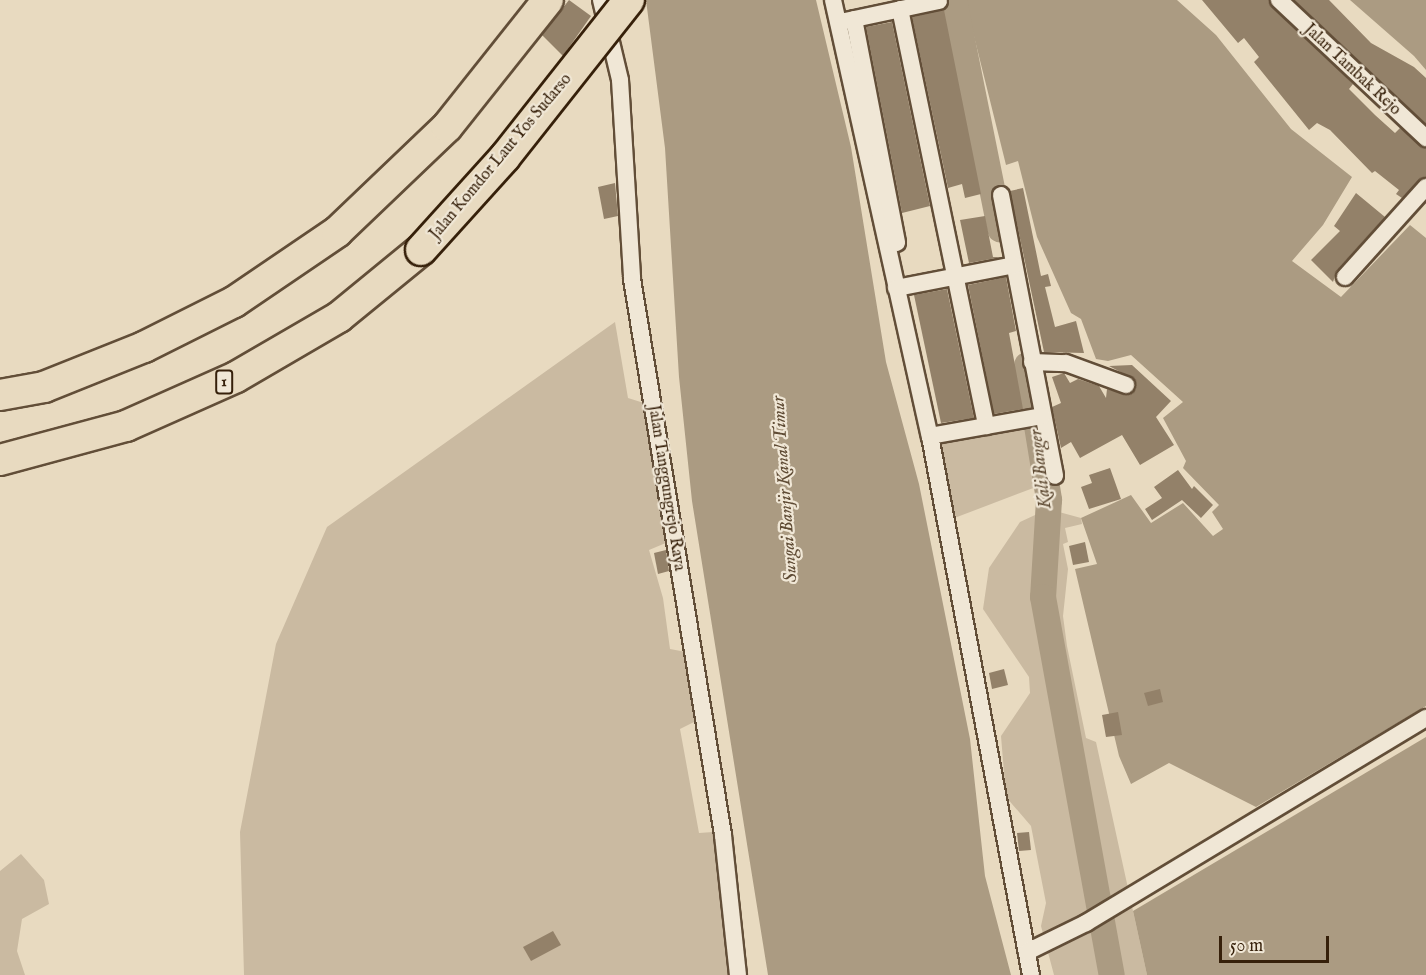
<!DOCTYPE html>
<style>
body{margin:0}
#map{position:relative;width:1426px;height:975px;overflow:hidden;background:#e8dac0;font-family:"IM FELL English",serif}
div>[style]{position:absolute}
.green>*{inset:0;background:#cabaa1}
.water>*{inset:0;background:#ab9b82}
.river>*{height:26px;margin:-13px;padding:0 13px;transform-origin:13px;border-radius:13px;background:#ab9b82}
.building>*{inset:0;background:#938169}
.roads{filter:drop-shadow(2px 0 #624e38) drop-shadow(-2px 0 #624e38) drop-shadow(0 2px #624e38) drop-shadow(0 -2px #624e38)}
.street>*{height:16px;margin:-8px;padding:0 8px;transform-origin:8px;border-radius:8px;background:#f0e7d6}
.highway>*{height:30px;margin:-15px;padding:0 15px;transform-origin:15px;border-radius:15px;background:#e8dac0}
.bridges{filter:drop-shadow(2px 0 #36200a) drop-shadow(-2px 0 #36200a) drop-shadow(0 2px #36200a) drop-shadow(0 -2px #36200a)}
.highway-bridge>*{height:30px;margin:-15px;padding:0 15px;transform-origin:15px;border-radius:15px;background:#e8dac0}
span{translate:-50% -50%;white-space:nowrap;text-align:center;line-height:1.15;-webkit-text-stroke:4.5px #f0e7d6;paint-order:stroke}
.shield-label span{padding:2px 4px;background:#f0e7d6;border:2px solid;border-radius:4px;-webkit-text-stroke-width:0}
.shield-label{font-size:15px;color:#36200a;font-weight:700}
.street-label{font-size:16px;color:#36200a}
.water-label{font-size:18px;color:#5f4b34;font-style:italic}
.scale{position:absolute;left:1219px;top:936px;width:110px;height:27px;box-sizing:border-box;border:3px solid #36200a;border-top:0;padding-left:8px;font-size:18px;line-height:21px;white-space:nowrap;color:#36200a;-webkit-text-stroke:4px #f0e7d6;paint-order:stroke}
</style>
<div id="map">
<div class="green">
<i style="clip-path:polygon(615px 322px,628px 398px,647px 404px,668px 542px,649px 550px,663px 598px,670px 649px,686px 652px,698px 720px,680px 729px,699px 833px,713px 832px,732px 975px,244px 975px,240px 832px,276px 644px,327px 527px)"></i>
<i style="clip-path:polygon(1033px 424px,1044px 484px,957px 517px,952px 515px,936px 442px)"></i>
<i style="clip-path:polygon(1048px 509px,1081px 518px,1082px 524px,1065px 528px,1068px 542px,1063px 544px,1068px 569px,1063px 616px,1067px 646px,1086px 738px,1096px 742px,1147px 975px,1054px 975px,1041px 926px,1046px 903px,1031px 826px,1006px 797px,1001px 736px,1030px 693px,1029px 677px,983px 609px,989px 568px,1020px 522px)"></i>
<i style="clip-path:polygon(21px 854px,44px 880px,49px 904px,22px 919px,17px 951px,25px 975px,0 975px,0 871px)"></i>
</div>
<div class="water">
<i style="clip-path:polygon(646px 0,816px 0,851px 147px,886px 362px,919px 484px,970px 739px,985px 876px,1011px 975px,768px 975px,692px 501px,679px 377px,665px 148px)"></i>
<i style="clip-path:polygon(965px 0,1177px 0,1216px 35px,1291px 129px,1352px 177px,1323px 225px,1292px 261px,1341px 297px,1410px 225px,1426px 238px,1426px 706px,1256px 807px,1169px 763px,1131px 784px,1119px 756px,1075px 569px,1097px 564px,1081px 518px,1131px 495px,1151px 523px,1183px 503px,1213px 536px,1223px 529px,1212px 512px,1219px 505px,1183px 468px,1186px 461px,1163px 418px,1183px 402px,1131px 355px,1108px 361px,1096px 359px,1081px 319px,1071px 313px,1037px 237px,1018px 161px,1006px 165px)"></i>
<i style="clip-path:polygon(1350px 0,1426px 0,1426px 70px,1414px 56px)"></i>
<i style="clip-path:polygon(1426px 737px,1426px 975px,1147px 975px,1133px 911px)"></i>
</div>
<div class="river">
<i style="left:954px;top:0;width:234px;rotate:78.6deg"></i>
<i style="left:1027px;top:365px;width:137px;rotate:80.7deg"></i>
<i style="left:1049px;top:500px;width:97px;rotate:93.5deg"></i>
<i style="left:1043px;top:597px;width:384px;rotate:79.7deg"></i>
</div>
<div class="building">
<i style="clip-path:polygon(569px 0,591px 16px,563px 56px,542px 35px)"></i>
<i style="clip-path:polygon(1202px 0,1269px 0,1353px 84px,1349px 89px,1375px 115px,1395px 133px,1400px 128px,1426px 148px,1426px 177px,1402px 198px,1396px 194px,1399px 190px,1375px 171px,1372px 173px,1330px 130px,1317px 123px,1309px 130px,1254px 62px,1259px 57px,1244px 38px,1238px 43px)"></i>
<i style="clip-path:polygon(1294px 0,1329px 0,1371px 43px,1414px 67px,1426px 78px,1426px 124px)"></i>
<i style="clip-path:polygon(944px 10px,981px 194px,965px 198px,962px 184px,948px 188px,912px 17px)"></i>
<i style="clip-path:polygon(892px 22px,930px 206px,902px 213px,866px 27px)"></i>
<i style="clip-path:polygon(615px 183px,618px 216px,604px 219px,598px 187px)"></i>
<i style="clip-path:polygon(1023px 188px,1041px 276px,1048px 274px,1051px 286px,1045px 287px,1055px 327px,1076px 321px,1084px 353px,1044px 352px,1010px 191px)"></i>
<i style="clip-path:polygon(1356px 193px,1385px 217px,1337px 270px,1333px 282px,1311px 260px,1340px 231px,1334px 226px)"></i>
<i style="clip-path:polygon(985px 216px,993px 257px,1002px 257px,969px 263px,960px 220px)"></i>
<i style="clip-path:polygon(1006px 277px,1016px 331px,1009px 333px,1023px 409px,994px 414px,968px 285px)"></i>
<i style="clip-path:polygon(947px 289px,974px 418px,941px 423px,914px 295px)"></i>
<i style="clip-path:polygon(1132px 365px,1171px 401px,1156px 417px,1174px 445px,1140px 465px,1122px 435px,1080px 458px,1071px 442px,1061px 448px,1052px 407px,1061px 403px,1052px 377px,1064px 373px,1070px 383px,1078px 379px,1099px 386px,1106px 398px,1107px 389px,1127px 395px,1136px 389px,1134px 379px,1109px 366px)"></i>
<i style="clip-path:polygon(1110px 468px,1121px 499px,1089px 509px,1081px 487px,1092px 483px,1089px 475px)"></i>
<i style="clip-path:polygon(1178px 470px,1192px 489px,1194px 486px,1213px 505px,1201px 518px,1182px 500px,1152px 520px,1145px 509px,1162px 498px,1154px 487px)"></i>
<i style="clip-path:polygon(1085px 542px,1089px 562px,1073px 565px,1069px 546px)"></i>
<i style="clip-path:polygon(666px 550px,669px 571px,658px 574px,654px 553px)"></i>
<i style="clip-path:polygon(1004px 669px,1008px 685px,992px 689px,989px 673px)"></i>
<i style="clip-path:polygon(1160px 689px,1163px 702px,1148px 706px,1144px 693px)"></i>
<i style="clip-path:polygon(1118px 712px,1122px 735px,1106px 737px,1102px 715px)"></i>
<i style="clip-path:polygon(1029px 832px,1031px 850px,1019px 851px,1017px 833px)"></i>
<i style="clip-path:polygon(553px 931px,561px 945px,531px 961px,523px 947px)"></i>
</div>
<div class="roads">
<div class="street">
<i style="left:601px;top:0;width:82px;rotate:76.6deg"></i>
<i style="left:620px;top:80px;width:199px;rotate:86.5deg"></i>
<i style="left:632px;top:279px;width:563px;rotate:80.7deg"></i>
<i style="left:723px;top:835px;width:141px;rotate:83.9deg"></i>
<i style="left:833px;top:0;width:447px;rotate:77.5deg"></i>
<i style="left:930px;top:436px;width:548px;rotate:79.39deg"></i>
<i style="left:1279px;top:0;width:202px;rotate:43.2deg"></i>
<i style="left:900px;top:9px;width:426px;rotate:78.3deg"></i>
<i style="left:854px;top:19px;width:228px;rotate:79.1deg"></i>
<i style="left:845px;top:21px;width:96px;rotate:-12deg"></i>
<i style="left:1001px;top:195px;width:286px;rotate:79.1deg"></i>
<i style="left:1345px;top:277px;width:121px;rotate:-48deg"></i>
<i style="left:896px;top:288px;width:120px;rotate:-11deg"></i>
<i style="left:1032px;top:362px;width:34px;rotate:2deg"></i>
<i style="left:1066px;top:363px;width:64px;rotate:20.1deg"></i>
<i style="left:930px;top:436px;width:114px;rotate:-10.1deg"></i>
<i style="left:1027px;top:952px;width:66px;rotate:-26.2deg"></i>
<i style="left:1086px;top:923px;width:397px;rotate:-31.1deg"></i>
</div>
<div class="highway">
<i style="left:0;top:395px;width:45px;rotate:-10.3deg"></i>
<i style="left:44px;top:387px;width:108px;rotate:-21.8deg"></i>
<i style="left:144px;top:347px;width:101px;rotate:-26.6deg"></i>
<i style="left:234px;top:302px;width:125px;rotate:-34.2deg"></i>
<i style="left:337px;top:232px;width:152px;rotate:-43.7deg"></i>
<i style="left:447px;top:127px;width:162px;rotate:-51.5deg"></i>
<i style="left:0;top:460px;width:131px;rotate:-15.1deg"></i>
<i style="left:126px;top:426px;width:120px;rotate:-24deg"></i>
<i style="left:236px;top:377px;width:119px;rotate:-30.2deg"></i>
<i style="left:339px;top:317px;width:106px;rotate:-39.3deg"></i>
</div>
</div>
<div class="bridges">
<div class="highway-bridge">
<i style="left:421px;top:250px;width:125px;rotate:-47.9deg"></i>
<i style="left:505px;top:157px;width:200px;rotate:-51.7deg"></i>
</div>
</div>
<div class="shield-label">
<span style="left:224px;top:382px">1</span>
</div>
<div class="street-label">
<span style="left:1352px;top:70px;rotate:43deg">Jalan Tambak Rejo</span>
<span style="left:501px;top:157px;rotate:-50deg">Jalan Komdor Laut Yos Sudarso</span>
<span style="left:666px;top:488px;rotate:81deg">Jalan Tanggungrejo Raya</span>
</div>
<div class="water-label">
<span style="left:1042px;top:469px;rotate:-97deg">Kali Banger</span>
<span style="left:786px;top:489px;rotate:-94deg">Sungai Banjir Kanal Timur</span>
</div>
<div class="scale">50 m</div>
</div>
